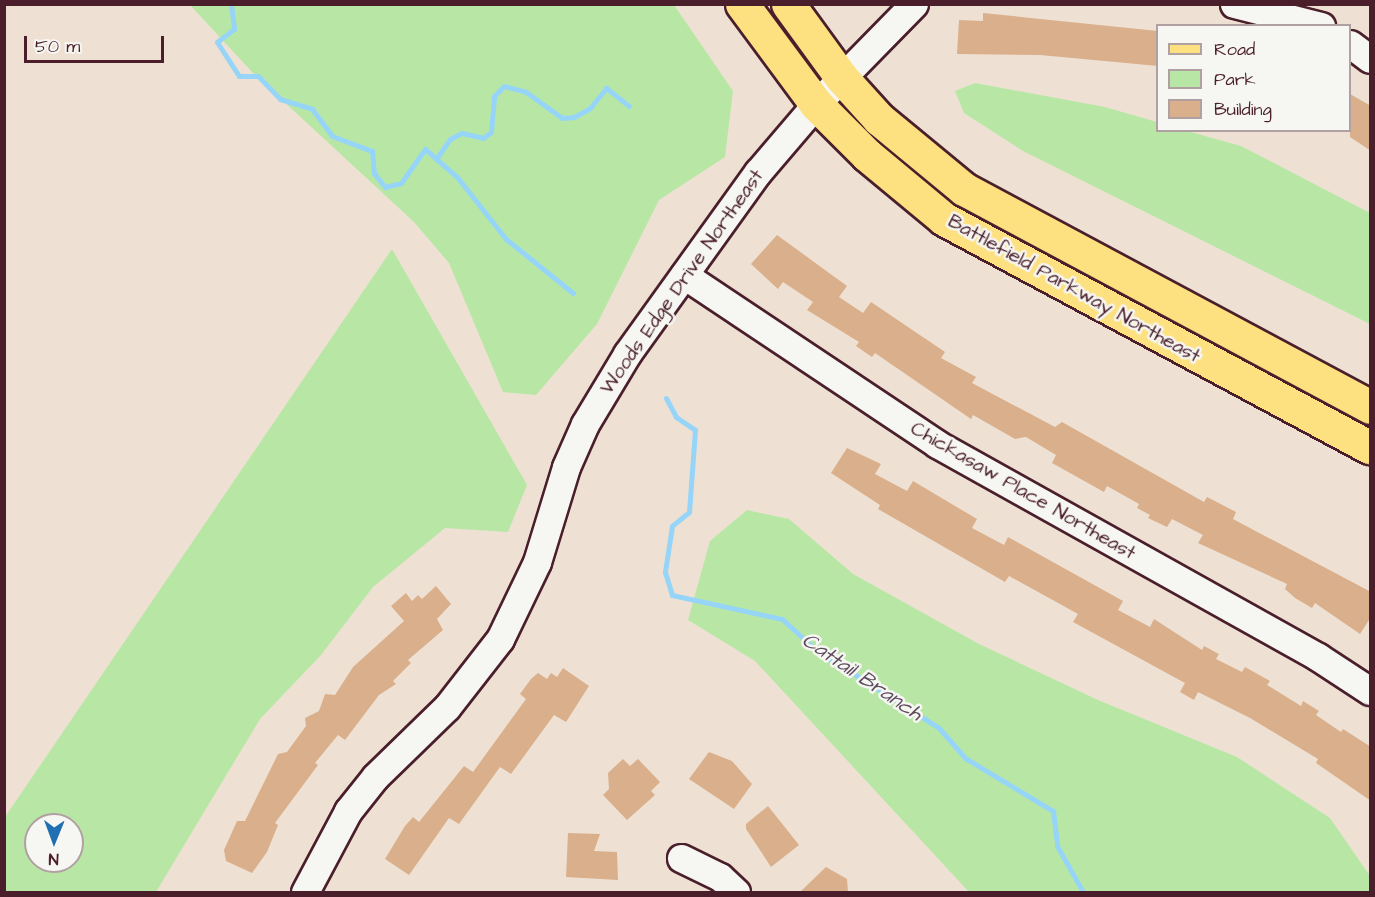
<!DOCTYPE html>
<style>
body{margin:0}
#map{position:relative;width:1375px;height:897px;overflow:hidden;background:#eee1d3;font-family:"Architects Daughter",sans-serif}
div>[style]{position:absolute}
.green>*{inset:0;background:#b8e7a5}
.stream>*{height:5px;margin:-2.5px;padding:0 2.5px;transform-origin:2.5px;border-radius:2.5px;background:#96d5f8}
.building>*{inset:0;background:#daaf8b}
.roads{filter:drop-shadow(2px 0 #4a1f2b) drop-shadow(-2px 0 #4a1f2b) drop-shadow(0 2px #4a1f2b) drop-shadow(0 -2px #4a1f2b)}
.minor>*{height:27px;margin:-13.5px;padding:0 13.5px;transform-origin:13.5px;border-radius:13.5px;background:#f6f6f2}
.major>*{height:33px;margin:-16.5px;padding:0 16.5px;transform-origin:16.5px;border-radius:16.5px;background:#fde080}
span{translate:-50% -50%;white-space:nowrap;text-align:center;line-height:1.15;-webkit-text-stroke:5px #f6f6f2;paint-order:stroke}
.street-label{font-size:20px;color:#4a1f2b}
.water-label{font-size:21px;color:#5d4c5e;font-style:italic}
.frame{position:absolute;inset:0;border:6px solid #4a1f2b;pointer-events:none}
.legend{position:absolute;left:1156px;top:24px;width:195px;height:108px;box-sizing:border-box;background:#f6f6f2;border:2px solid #b1a0a2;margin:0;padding:8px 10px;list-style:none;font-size:18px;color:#4a1f2b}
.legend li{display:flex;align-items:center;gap:12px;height:30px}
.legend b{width:30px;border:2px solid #b1a0a2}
.north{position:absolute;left:24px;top:813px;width:60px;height:60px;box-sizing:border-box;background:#f6f6f2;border:2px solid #b1a0a2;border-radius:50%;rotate:181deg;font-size:16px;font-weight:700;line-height:24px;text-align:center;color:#4a1f2b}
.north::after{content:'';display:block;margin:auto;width:21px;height:27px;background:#1f6fb2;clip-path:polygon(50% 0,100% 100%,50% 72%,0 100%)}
.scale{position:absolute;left:24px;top:36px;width:140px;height:27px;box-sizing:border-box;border:3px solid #4a1f2b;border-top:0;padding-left:8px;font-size:18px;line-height:21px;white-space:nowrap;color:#4a1f2b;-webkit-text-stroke:4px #f6f6f2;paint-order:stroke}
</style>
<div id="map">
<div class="green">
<i style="clip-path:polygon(190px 5px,674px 5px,733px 91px,725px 157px,659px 200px,597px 324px,536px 395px,503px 392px,449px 263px,414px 222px,253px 73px)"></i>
<i style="clip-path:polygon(975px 83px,1105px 107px,1157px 122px,1158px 130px,1187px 131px,1241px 146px,1370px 213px,1370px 324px,1023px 151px,964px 113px,955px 91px)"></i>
<i style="clip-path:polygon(evenodd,392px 249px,527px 485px,508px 532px,445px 528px,373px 587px,321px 655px,260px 719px,156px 892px,5px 892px,5px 817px,392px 249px,36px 825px,72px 825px,72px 861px,36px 861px,36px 825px)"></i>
<i style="clip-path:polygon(747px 510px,789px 519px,853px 574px,979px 644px,1098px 700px,1237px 757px,1330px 818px,1370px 876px,1370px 892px,969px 892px,755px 661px,688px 620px,710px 541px)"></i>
</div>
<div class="stream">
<i style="left:231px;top:4px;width:25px;rotate:83deg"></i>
<i style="left:234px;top:29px;width:21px;rotate:143deg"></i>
<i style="left:217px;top:42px;width:40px;rotate:57.1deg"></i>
<i style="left:239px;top:76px;width:19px"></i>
<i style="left:258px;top:76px;width:32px;rotate:46deg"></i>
<i style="left:280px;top:99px;width:34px;rotate:17deg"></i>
<i style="left:312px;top:109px;width:34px;rotate:53deg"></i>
<i style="left:332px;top:136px;width:43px;rotate:20.6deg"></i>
<i style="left:372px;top:151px;width:22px;rotate:85deg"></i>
<i style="left:374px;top:173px;width:18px;rotate:52deg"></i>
<i style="left:385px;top:187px;width:16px;rotate:-14deg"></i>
<i style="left:401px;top:183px;width:42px;rotate:-54.8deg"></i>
<i style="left:425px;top:149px;width:43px;rotate:41.2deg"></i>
<i style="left:457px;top:177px;width:79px;rotate:51.7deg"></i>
<i style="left:506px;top:239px;width:86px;rotate:38.9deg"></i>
<i style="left:436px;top:159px;width:24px;rotate:-55deg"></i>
<i style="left:450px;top:139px;width:13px;rotate:-27deg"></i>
<i style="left:462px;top:133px;width:22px;rotate:13deg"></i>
<i style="left:483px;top:138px;width:10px;rotate:-37deg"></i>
<i style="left:491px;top:132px;width:36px;rotate:-85deg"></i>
<i style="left:494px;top:96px;width:14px;rotate:-45deg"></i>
<i style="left:504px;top:86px;width:23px;rotate:15deg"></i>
<i style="left:526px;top:92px;width:44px;rotate:35.8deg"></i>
<i style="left:562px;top:118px;width:12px;rotate:-5deg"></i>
<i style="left:574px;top:117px;width:18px;rotate:-29deg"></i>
<i style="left:590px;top:108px;width:26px;rotate:-51deg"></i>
<i style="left:606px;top:88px;width:29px;rotate:38deg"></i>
<i style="left:666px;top:398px;width:21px;rotate:62deg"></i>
<i style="left:676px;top:417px;width:23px;rotate:34deg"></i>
<i style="left:695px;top:430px;width:82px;rotate:94.2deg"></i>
<i style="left:689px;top:512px;width:22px;rotate:141deg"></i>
<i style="left:672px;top:526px;width:47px;rotate:98.7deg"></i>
<i style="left:665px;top:572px;width:24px;rotate:73deg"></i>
<i style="left:672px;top:595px;width:113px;rotate:12.3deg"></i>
<i style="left:782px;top:619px;width:46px;rotate:42.4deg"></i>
<i style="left:816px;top:650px;width:146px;rotate:32.4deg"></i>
<i style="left:939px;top:728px;width:40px;rotate:49deg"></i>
<i style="left:965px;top:758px;width:103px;rotate:31.1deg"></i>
<i style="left:1053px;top:811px;width:35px;rotate:83deg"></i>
<i style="left:1057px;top:846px;width:53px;rotate:60.5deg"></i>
</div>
<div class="building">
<i style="clip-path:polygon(983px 13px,1158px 31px,1158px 66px,1040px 55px,957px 54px,959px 20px,983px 21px)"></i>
<i style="clip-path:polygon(1350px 94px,1371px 106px,1371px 151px,1350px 137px)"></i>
<i style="clip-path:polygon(777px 235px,847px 286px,839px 297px,863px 313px,871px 302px,945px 352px,941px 358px,976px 377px,972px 383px,1055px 427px,1062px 422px,1204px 502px,1207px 497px,1236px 512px,1233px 519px,1371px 592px,1371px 617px,1360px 634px,1315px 603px,1312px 608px,1295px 598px,1285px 589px,1287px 584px,1198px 543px,1203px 535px,1172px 519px,1167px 527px,1148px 518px,1150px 515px,1137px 508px,1139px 504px,1107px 486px,1104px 492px,1052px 463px,1056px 455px,1026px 437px,1015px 439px,973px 415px,971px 419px,875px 353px,872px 357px,856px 346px,859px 342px,807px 310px,813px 302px,783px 282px,778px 289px,751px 264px)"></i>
<i style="clip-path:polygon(847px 448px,881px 464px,875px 474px,907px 491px,913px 481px,977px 519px,972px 528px,1004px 545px,1008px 537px,1123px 601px,1118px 610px,1150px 627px,1154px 619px,1202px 650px,1204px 646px,1219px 654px,1216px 659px,1242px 672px,1245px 667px,1270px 681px,1267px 685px,1301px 706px,1303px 701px,1319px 711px,1316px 715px,1341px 732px,1343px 729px,1371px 747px,1371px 801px,1316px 763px,1318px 759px,1250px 718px,1198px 692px,1194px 700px,1180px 692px,1185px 683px,1073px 622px,1078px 614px,1009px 576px,1005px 582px,878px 509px,880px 505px,831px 473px)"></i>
<i style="clip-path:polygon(436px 586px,451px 604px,437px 619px,443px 630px,408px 660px,411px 663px,393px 681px,396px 684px,379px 695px,345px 740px,338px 735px,315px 763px,318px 765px,275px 823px,278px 825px,267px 852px,252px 873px,226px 861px,224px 850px,237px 821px,245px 821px,278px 754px,287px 752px,306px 726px,305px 718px,319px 711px,325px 694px,335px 695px,353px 667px,404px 621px,391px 606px,406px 593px,412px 601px,418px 595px,422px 599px)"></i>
<i style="clip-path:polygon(563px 668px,589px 686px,566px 722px,554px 715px,511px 774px,500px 767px,459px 824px,449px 818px,409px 875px,385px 859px,405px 826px,413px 817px,419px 822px,464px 766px,473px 772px,526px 699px,520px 694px,531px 679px,538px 673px,547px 679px,551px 673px,557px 677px)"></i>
<i style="clip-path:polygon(709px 752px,732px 761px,752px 784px,734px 809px,689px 779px)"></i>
<i style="clip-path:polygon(623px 759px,630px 766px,638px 759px,660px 782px,651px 791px,655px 795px,627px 820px,603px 795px,609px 789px,608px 773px)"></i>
<i style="clip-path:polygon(768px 806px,799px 845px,771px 867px,746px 829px,746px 824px)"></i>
<i style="clip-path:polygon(568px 833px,600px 834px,594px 851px,617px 852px,618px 880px,566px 877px)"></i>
<i style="clip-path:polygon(826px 867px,847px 879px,848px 892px,800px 892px)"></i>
</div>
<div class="roads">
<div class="minor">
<i style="left:1234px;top:4px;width:90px;rotate:14.2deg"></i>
<i style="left:1350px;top:44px;width:25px;rotate:37deg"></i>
<i style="left:684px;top:275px;width:304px;rotate:33.7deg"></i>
<i style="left:937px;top:444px;width:436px;rotate:29.2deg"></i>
<i style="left:1318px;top:657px;width:62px;rotate:33.2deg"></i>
<i style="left:681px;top:858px;width:43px;rotate:26deg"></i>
<i style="left:720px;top:877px;width:22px;rotate:43deg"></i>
<i style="left:305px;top:892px;width:92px;rotate:-62deg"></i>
<i style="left:348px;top:811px;width:43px;rotate:-51.5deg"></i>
<i style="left:375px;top:777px;width:100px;rotate:-44.2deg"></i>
<i style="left:447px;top:707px;width:86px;rotate:-52.1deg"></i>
<i style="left:500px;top:639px;width:85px;rotate:-64.3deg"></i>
<i style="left:537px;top:562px;width:99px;rotate:-73deg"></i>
<i style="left:566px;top:467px;width:47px;rotate:-66.2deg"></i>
<i style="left:585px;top:424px;width:82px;rotate:-59deg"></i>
<i style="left:627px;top:354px;width:224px;rotate:-54.3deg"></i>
<i style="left:758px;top:172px;width:89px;rotate:-49.5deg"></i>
<i style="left:816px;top:104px;width:140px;rotate:-45.6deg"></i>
</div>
<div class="major">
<i style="left:742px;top:4px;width:124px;rotate:53.5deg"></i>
<i style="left:816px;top:104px;width:72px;rotate:45deg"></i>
<i style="left:867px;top:155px;width:100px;rotate:39.7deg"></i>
<i style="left:944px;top:219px;width:483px;rotate:28.2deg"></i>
<i style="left:788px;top:4px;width:90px;rotate:54deg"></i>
<i style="left:841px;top:77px;width:57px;rotate:47.9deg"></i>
<i style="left:879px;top:119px;width:110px;rotate:39.5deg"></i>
<i style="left:964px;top:189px;width:461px;rotate:28.2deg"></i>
</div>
</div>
<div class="street-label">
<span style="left:682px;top:282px;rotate:-55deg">Woods Edge Drive Northeast</span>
<span style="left:1074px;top:289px;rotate:29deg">Battlefield Parkway Northeast</span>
<span style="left:1023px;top:491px;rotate:30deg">Chickasaw Place Northeast</span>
</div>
<div class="water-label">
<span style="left:862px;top:677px;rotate:34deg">Cattail Branch</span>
</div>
<div class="frame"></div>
<ul class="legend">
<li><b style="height:8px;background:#fde080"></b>Road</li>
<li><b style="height:16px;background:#b8e7a5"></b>Park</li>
<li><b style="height:16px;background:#daaf8b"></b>Building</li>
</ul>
<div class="north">N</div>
<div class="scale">50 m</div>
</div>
